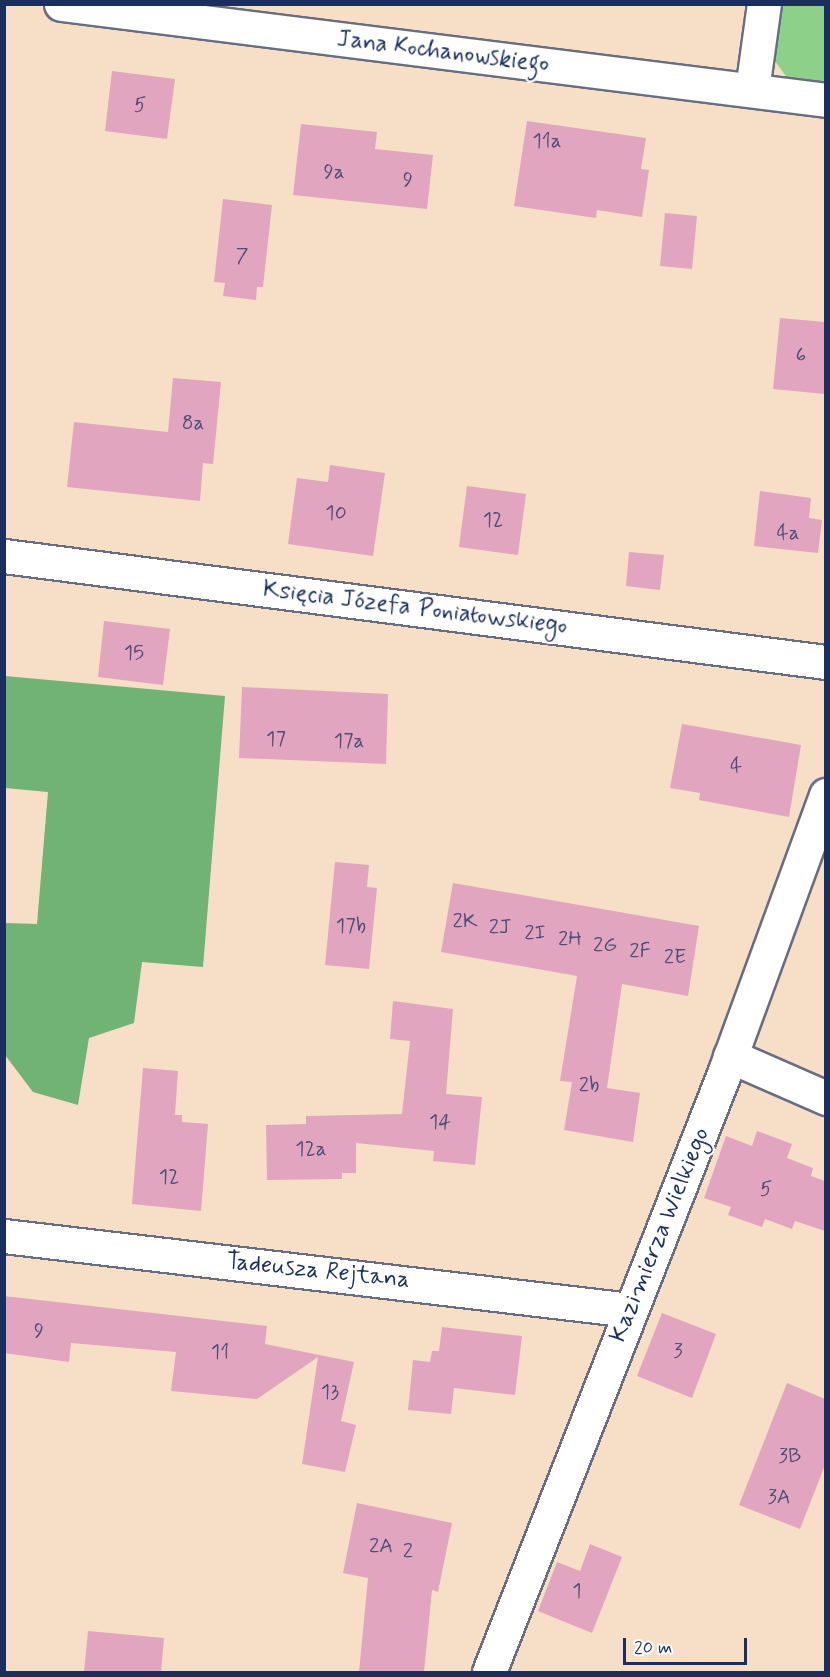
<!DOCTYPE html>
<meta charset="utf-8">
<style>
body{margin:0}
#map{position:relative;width:830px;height:1677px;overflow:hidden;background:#f6dfc6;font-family:Mynerve,sans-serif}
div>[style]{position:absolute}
.green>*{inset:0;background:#8cd089}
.forest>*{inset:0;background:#71b275}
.building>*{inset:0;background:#e1a5c0}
.roads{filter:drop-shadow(2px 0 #686d82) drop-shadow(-2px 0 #686d82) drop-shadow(0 2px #686d82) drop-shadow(0 -2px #686d82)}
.minor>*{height:33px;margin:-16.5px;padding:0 16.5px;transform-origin:16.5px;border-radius:16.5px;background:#fff}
span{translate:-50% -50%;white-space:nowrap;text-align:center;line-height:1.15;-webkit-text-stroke:4.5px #fff;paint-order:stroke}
.number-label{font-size:21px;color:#4c4c76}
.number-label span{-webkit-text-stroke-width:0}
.street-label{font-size:24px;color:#1b2f5e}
.frame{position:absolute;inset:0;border:6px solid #1b2f5e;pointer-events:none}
.scale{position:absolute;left:623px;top:1638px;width:124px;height:27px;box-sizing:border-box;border:3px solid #1b2f5e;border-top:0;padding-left:8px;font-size:18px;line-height:21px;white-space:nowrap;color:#1b2f5e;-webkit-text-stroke:4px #fff;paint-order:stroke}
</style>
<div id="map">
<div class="green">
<i style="clip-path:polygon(779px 5px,825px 5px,825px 83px,788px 79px,772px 57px)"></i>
</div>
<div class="forest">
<i style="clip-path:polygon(5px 676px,225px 696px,203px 967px,142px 962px,134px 1023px,89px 1038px,78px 1105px,33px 1092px,5px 1055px,5px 923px,37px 924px,48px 792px,5px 788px)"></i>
</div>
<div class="building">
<i style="clip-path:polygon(112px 71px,175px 79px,167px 139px,105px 131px)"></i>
<i style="clip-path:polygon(527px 121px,646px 138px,641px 169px,649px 170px,642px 217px,597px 210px,596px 218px,514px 206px)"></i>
<i style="clip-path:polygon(301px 124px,377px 132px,375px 149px,433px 155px,427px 209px,293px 195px)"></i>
<i style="clip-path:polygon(223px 199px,272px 205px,263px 287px,257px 287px,256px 300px,223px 296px,225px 283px,214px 282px)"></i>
<i style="clip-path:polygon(665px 213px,697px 216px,692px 269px,660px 266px)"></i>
<i style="clip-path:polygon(780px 318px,825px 322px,825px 394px,773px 389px)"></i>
<i style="clip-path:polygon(173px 378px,221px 382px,213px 464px,203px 463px,200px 501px,67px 487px,74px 422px,168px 432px)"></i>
<i style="clip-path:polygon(330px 465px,385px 473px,373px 556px,288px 544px,297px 478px,328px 482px)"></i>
<i style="clip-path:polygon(467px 486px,526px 494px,518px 555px,459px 547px)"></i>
<i style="clip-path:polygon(760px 491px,811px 498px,809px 518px,822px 520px,818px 553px,754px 546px)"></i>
<i style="clip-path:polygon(629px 552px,664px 555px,660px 590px,626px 586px)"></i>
<i style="clip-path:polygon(104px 621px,170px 629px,163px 685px,98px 677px)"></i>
<i style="clip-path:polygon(242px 687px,388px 694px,386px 764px,239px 758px)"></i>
<i style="clip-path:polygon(682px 724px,801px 745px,789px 817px,699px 800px,700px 793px,670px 788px)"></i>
<i style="clip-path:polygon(335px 862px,369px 865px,367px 887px,377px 888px,369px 969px,325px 965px)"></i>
<i style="clip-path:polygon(453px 883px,699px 926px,688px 996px,622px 984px,607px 1088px,640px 1093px,633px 1142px,564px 1130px,572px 1082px,560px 1081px,577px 976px,441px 952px)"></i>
<i style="clip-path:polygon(393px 1001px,453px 1009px,446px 1094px,482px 1097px,475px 1165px,433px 1161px,434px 1151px,356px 1143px,356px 1173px,342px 1173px,342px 1179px,267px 1180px,266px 1125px,306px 1124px,306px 1116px,402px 1114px,410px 1041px,390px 1039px)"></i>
<i style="clip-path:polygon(143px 1068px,178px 1071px,175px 1115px,182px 1115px,182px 1122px,208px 1124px,201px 1211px,132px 1204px)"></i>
<i style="clip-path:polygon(757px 1131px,792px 1144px,787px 1158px,813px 1168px,811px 1176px,825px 1181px,825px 1231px,795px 1221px,792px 1229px,765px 1219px,762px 1227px,728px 1215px,731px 1207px,704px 1198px,726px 1136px,752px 1146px)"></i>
<i style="clip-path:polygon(4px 1296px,267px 1326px,265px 1344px,354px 1362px,341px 1421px,356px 1425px,345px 1472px,302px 1464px,318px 1357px,257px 1399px,171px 1391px,176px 1352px,71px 1343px,69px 1362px,4px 1353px)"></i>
<i style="clip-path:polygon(662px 1313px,716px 1334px,692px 1398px,637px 1376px)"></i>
<i style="clip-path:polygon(442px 1327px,522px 1336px,515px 1395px,454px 1388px,451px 1414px,408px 1410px,413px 1360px,430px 1362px,432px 1351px,439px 1351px)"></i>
<i style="clip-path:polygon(787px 1383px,825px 1399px,825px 1465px,800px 1529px,739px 1505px)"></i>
<i style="clip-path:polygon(357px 1503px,452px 1523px,438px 1592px,432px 1590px,424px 1672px,359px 1672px,368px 1578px,343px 1573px)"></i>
<i style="clip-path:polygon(590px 1544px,622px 1557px,592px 1633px,538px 1611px,557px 1562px,580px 1571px)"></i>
<i style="clip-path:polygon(88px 1631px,164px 1638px,161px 1672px,84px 1672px)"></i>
</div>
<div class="roads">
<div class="minor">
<i style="left:61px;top:4px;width:771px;rotate:7.15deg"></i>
<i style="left:752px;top:90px;width:87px;rotate:-82.1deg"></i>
<i style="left:4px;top:556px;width:829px;rotate:7.35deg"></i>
<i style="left:730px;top:1056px;width:105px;rotate:23.6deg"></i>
<i style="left:4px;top:1236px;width:630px;rotate:6.74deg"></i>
<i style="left:489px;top:1672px;width:646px;rotate:-68.56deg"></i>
<i style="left:725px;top:1071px;width:294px;rotate:-69.9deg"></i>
</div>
</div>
<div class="number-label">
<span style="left:140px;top:105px">5</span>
<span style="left:547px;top:141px">11a</span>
<span style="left:334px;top:172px">9a</span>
<span style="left:408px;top:180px">9</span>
<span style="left:242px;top:256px">7</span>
<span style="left:801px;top:355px">6</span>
<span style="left:193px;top:423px">8a</span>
<span style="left:336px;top:513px">10</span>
<span style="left:493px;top:520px">12</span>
<span style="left:788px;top:533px">4a</span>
<span style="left:134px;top:653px">15</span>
<span style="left:276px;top:739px">17</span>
<span style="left:349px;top:741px">17a</span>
<span style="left:736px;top:766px">4</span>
<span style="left:465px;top:921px">2K</span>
<span style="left:351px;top:926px">17b</span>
<span style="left:500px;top:927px">2J</span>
<span style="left:535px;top:933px">2I</span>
<span style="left:570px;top:939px">2H</span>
<span style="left:605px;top:945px">2G</span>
<span style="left:640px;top:951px">2F</span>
<span style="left:675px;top:957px">2E</span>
<span style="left:589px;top:1085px">2b</span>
<span style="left:440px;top:1122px">14</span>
<span style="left:311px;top:1149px">12a</span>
<span style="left:169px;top:1177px">12</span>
<span style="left:766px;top:1189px">5</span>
<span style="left:39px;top:1331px">9</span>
<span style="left:678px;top:1351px">3</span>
<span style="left:220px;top:1352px">11</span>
<span style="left:330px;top:1392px">13</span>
<span style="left:790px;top:1456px">3B</span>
<span style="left:779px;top:1497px">3A</span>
<span style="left:381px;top:1546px">2A</span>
<span style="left:408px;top:1551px">2</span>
<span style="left:577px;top:1591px">1</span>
</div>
<div class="street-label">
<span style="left:443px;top:52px;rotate:7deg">Jana Kochanowskiego</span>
<span style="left:415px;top:608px;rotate:7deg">Księcia Józefa Poniatowskiego</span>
<span style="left:660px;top:1235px;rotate:-68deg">Kazimierza Wielkiego</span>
<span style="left:318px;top:1271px;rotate:6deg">Tadeusza Rejtana</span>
</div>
<div class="frame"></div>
<div class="scale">20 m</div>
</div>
